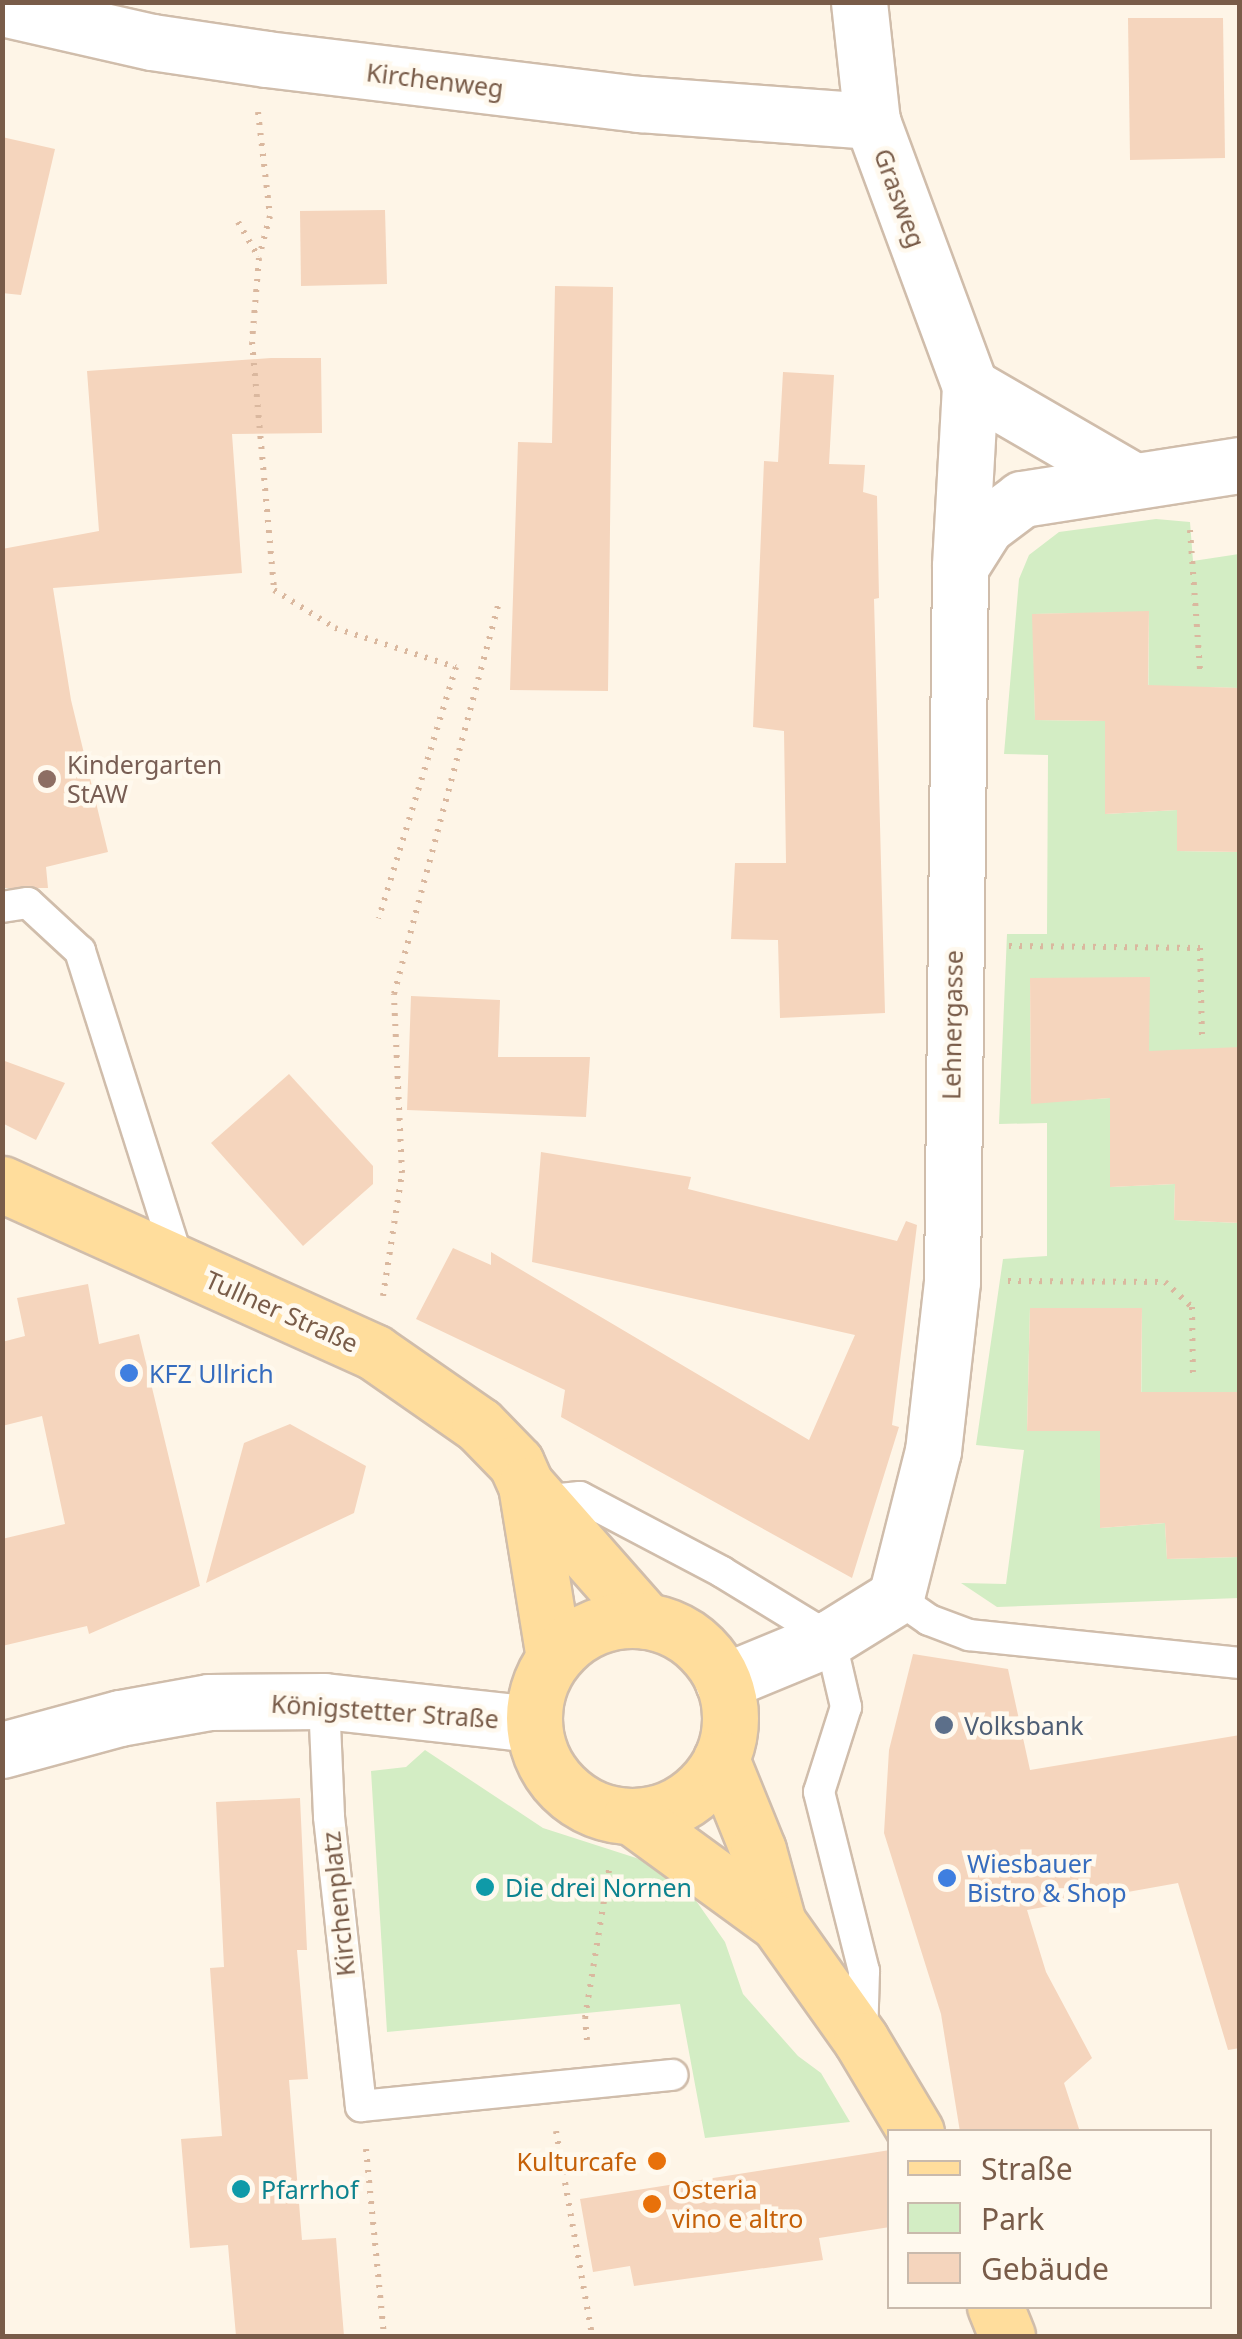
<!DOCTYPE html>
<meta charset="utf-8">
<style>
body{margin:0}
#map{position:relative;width:1242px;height:2339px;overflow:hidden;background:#fef5e7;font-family:"Noto Sans",sans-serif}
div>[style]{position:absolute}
.green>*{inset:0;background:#d3edc4}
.building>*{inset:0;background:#f5d5bd}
.path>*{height:6px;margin-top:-3px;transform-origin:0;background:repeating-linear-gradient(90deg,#dab89f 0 2.5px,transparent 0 10.5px)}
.roads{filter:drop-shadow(2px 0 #d0bdab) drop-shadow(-2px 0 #d0bdab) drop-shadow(0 2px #d0bdab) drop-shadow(0 -2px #d0bdab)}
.lane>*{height:30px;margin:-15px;padding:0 15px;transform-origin:15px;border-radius:15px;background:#fff}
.street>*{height:55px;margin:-27.5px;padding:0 27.5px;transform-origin:27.5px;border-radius:27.5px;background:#fff}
.secondary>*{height:55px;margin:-27.5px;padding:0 27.5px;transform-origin:27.5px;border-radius:27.5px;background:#fff}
.primary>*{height:55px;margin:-27.5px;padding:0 27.5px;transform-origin:27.5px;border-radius:27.5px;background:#ffdd9c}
.primary>.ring{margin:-27.5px;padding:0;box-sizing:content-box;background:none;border:55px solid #ffdd9c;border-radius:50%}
.dots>*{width:28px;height:28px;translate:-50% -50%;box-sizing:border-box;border:5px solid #fff9ee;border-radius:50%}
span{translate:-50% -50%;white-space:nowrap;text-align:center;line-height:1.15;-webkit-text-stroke:9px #fff9ee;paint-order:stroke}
.street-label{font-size:25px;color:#795c49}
.education-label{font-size:25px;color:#785e54}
.left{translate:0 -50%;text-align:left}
.shop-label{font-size:25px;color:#366cbe}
.service-label{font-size:25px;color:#4e5e75}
.culture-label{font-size:25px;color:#0d838f}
.food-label{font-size:25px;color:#c56008}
.right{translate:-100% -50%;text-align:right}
.frame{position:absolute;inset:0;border:5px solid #795c49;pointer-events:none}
.legend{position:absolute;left:887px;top:2129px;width:325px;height:180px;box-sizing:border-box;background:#fff9ee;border:2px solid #c9baac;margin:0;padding:12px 18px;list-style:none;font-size:30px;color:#795c49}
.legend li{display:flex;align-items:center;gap:20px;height:50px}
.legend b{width:50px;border:2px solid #c9baac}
</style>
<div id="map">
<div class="green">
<i style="clip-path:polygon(1156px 519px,1190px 522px,1193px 561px,1239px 554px,1239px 688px,1200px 687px,1148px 723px,1149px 612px,1033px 614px,1035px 720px,1105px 721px,1105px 814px,1177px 810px,1177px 851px,1239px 852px,1239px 1047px,1199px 1092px,1030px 978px,1031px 1103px,1110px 1098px,1110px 1187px,1175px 1184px,1174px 1220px,1239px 1223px,1239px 1392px,1141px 1432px,1142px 1308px,1030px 1308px,1027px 1430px,1100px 1431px,1100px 1528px,1165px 1523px,1167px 1559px,1239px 1557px,1239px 1598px,997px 1607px,961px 1583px,1006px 1584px,1024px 1450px,976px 1445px,1003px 1259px,1047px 1256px,1047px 1123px,999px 1124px,1007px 934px,1047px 934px,1048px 755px,1004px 754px,1019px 579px,1029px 555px,1059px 532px)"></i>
<i style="clip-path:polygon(425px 1750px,543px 1828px,661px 1866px,692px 1895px,725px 1942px,743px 1994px,798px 2056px,821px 2073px,850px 2122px,705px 2138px,680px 2004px,387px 2032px,371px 1771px,406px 1767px)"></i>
</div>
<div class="building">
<i style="clip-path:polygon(1128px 18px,1223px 18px,1225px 158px,1130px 160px)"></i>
<i style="clip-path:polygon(2px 137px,55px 149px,21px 295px,2px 293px)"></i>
<i style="clip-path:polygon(385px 210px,387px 284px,301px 286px,300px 211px)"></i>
<i style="clip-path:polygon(555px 286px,613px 287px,608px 691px,510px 690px,518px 442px,552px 443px)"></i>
<i style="clip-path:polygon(271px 358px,321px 358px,322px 433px,232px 434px,242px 573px,53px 588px,71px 700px,108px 852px,46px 867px,48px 888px,2px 888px,2px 549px,99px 531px,87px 371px)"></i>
<i style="clip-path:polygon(783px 372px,834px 375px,829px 464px,865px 465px,863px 492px,877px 496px,879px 598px,874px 599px,885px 1013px,780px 1018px,778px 940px,731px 939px,735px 863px,786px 863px,784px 731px,753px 727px,764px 461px,778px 462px)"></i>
<i style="clip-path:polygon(1149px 611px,1148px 685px,1240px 688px,1240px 852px,1177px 851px,1177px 810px,1105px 814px,1105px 721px,1035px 720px,1032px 614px)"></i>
<i style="clip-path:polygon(1150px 977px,1149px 1051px,1240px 1047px,1240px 1223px,1174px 1220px,1175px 1184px,1110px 1187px,1110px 1098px,1031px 1104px,1030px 978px)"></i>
<i style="clip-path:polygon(411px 996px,500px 1000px,498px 1057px,590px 1057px,586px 1117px,407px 1110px)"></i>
<i style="clip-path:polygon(2px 1060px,65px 1083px,36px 1140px,2px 1123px)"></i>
<i style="clip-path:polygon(289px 1074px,373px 1166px,373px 1184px,303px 1246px,211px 1143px)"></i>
<i style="clip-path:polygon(541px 1152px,691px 1177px,688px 1189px,897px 1241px,906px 1221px,917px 1225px,892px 1425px,899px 1427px,852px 1578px,561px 1417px,565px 1390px,416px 1319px,453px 1248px,491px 1265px,491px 1252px,809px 1440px,855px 1335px,532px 1262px)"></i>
<i style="clip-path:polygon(88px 1284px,99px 1344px,139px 1334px,200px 1586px,89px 1634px,87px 1626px,2px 1646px,2px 1539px,65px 1524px,42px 1416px,2px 1426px,2px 1342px,25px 1336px,17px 1298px)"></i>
<i style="clip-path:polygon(1030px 1308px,1142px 1308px,1141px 1392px,1240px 1392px,1240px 1557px,1167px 1559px,1165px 1523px,1100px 1528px,1100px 1431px,1027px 1431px)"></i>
<i style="clip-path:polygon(290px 1424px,366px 1466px,354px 1513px,206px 1583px,244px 1443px)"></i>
<i style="clip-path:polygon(913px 1654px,1008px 1669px,1030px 1770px,1240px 1735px,1240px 2048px,1228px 2050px,1178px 1883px,1027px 1910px,1046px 1972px,1092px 2058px,1064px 2083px,1080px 2132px,960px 2132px,941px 2014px,884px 1833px,889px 1750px)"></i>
<i style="clip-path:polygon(300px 1798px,307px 1950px,297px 1950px,308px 2079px,289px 2080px,302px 2240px,336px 2238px,344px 2336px,236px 2336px,228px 2245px,190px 2248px,181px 2139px,222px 2136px,210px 1968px,224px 1967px,216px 1802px)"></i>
<i style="clip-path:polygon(890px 2150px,890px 2227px,819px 2238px,823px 2260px,634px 2286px,630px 2266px,593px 2272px,580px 2199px)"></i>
</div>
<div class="path">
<i style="left:258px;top:112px;width:105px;rotate:83.4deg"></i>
<i style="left:270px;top:216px;width:42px;rotate:105deg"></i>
<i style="left:238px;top:222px;width:42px;rotate:59.7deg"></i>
<i style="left:259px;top:258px;width:84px;rotate:94.8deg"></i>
<i style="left:252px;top:342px;width:249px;rotate:84.9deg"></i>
<i style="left:274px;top:590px;width:72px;rotate:31.9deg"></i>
<i style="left:335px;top:628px;width:127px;rotate:17.9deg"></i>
<i style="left:456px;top:667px;width:263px;rotate:107.1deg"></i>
<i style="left:1190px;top:530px;width:141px;rotate:85.9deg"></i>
<i style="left:1009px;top:946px;width:191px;rotate:0.6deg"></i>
<i style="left:1200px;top:948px;width:89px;rotate:88.7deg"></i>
<i style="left:1008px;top:1281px;width:157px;rotate:0.4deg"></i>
<i style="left:1165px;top:1282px;width:37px;rotate:43deg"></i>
<i style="left:1192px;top:1307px;width:69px;rotate:89.2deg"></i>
<i style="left:383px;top:1296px;width:124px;rotate:-81.2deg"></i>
<i style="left:402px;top:1173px;width:179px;rotate:-92.6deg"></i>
<i style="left:394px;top:994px;width:405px;rotate:-75deg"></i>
<i style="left:587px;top:2040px;width:22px;rotate:-95deg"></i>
<i style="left:585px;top:2018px;width:150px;rotate:-80.8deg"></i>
<i style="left:556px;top:2131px;width:208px;rotate:80deg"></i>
<i style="left:366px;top:2149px;width:188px;rotate:84.5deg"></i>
</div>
<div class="roads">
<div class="lane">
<i style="left:2px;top:907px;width:26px;rotate:-9deg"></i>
<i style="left:28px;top:903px;width:71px;rotate:42.7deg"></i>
<i style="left:80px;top:951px;width:331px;rotate:72.4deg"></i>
<i style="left:541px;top:1501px;width:39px;rotate:-6deg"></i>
<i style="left:580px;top:1497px;width:161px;rotate:27.8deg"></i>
<i style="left:722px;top:1572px;width:127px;rotate:31.4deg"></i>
<i style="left:830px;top:1638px;width:71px;rotate:76.9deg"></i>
<i style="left:846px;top:1707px;width:89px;rotate:107.6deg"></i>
<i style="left:819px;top:1792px;width:185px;rotate:75.9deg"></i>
<i style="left:864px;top:1971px;width:66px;rotate:91.7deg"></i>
<i style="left:896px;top:1597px;width:40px;rotate:34.9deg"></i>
<i style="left:929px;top:1620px;width:43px;rotate:20.6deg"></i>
<i style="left:969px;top:1635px;width:272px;rotate:5.9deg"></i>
<i style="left:324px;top:1701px;width:116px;rotate:87.5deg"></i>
<i style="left:329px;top:1817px;width:291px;rotate:83.7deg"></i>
<i style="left:361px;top:2106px;width:313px;rotate:-5.7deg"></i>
</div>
<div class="street">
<i style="left:859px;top:2px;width:120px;rotate:83.8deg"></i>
<i style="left:872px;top:121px;width:283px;rotate:69.7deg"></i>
<i style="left:970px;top:386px;width:181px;rotate:93.2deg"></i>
<i style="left:2px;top:8px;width:154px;rotate:12.8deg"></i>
<i style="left:152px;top:42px;width:116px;rotate:8.4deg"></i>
<i style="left:267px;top:59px;width:376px;rotate:6.9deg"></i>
<i style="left:640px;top:104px;width:233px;rotate:4.2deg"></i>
<i style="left:970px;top:386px;width:187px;rotate:30.1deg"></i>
<i style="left:723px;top:1682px;width:116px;rotate:-22.4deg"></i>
<i style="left:830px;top:1638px;width:78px;rotate:-31.8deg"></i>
<i style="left:896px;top:1597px;width:151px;rotate:-75.8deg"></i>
<i style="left:933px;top:1451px;width:171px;rotate:-83.6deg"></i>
<i style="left:952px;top:1281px;width:714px;rotate:-89.36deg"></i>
<i style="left:960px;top:567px;width:49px;rotate:-57.6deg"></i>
<i style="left:986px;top:526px;width:45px;rotate:-36.9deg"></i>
<i style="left:1022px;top:499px;width:221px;rotate:-8.9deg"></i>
</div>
<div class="secondary">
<i style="left:2px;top:1750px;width:122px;rotate:-15.2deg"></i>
<i style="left:120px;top:1718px;width:90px;rotate:-10.2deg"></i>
<i style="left:209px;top:1702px;width:115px;rotate:-0.5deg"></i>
<i style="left:324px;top:1701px;width:211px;rotate:6.3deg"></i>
</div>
<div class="primary">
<i style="left:2px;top:1184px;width:408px;rotate:24.3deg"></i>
<i style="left:374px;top:1352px;width:128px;rotate:34.8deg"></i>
<i style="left:479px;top:1425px;width:53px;rotate:45.8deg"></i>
<i style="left:516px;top:1463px;width:24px;rotate:66deg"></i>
<i style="left:526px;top:1485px;width:175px;rotate:80.8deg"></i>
<i style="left:526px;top:1485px;width:181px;rotate:48.6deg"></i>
<i class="ring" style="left:534px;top:1620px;width:141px;height:141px"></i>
<i style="left:721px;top:1759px;width:98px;rotate:67.9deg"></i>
<i style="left:758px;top:1850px;width:76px;rotate:74.7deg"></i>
<i style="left:631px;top:1816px;width:182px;rotate:36.1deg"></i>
<i style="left:778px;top:1923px;width:143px;rotate:54.6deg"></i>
<i style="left:861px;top:2040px;width:107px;rotate:59.1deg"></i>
<i style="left:995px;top:2306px;width:32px;rotate:68deg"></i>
</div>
</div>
<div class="dots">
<i style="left:47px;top:779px;background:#8d6e63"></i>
<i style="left:129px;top:1373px;background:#3f7fe0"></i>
<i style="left:944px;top:1725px;background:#5c6f8a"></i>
<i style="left:947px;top:1878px;background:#3f7fe0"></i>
<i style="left:485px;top:1887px;background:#0f9aa8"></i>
<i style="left:657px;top:2161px;background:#e8710a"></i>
<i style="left:241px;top:2189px;background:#0f9aa8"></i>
<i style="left:652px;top:2204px;background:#e8710a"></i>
</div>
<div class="street-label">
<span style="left:435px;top:80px;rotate:7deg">Kirchenweg</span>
<span style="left:900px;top:198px;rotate:70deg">Grasweg</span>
<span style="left:952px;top:1025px;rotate:-89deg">Lehnergasse</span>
<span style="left:282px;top:1311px;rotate:24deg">Tullner Straße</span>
<span style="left:385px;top:1711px;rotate:4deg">Königstetter Straße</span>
<span style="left:338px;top:1904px;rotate:-96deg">Kirchenplatz</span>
</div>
<div class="education-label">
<span class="left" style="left:67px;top:779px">Kindergarten<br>StAW</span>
</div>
<div class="shop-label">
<span class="left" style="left:149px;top:1373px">KFZ Ullrich</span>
<span class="left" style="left:967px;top:1878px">Wiesbauer<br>Bistro &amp; Shop</span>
</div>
<div class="service-label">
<span class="left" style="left:964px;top:1725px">Volksbank</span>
</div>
<div class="culture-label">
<span class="left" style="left:505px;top:1887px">Die drei Nornen</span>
<span class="left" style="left:261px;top:2189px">Pfarrhof</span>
</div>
<div class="food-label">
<span class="right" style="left:637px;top:2161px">Kulturcafe</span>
<span class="left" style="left:672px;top:2204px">Osteria<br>vino e altro</span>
</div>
<div class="frame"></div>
<ul class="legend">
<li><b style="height:12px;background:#ffdd9c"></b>Straße</li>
<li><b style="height:28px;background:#d3edc4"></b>Park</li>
<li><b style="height:28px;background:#f5d5bd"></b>Gebäude</li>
</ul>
</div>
